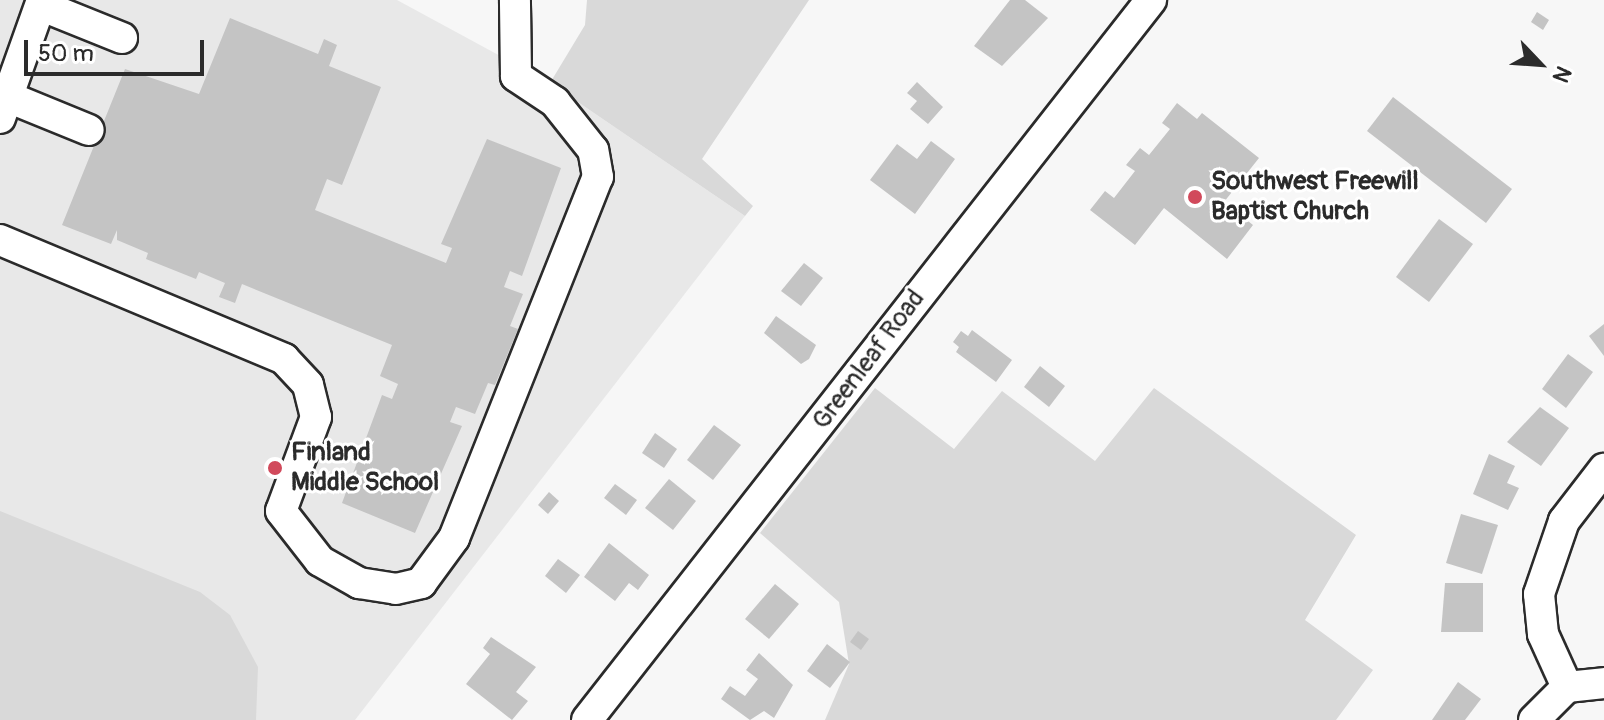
<!DOCTYPE html>
<style>
body{margin:0}
#map{position:relative;width:1604px;height:720px;overflow:hidden;background:#f7f7f7;font-family:Pangolin,sans-serif}
div>[style]{position:absolute}
.built>*{inset:0;background:#e8e8e8}
.green>*{inset:0;background:#d9d9d9}
.building>*{inset:0;background:#c4c4c4}
.roads{filter:drop-shadow(2px 0 #2b2b2b) drop-shadow(-2px 0 #2b2b2b) drop-shadow(0 2px #2b2b2b) drop-shadow(0 -2px #2b2b2b)}
.minor>*{height:30px;margin:-15px;padding:0 15px;transform-origin:15px;border-radius:15px;background:#fff}
.dots>*{width:22px;height:22px;translate:-50% -50%;box-sizing:border-box;border:4px solid #fff;border-radius:50%}
span{translate:-50% -50%;white-space:nowrap;text-align:center;line-height:1.15;-webkit-text-stroke:6px #fff;paint-order:stroke}
.poi-label{font-size:26px;color:#2b2b2b;font-weight:700}
.left{translate:0 -50%;text-align:left}
.street-label{font-size:26px;color:#2b2b2b}
.north{position:absolute;left:1500px;top:24px;width:80px;height:80px;-webkit-text-stroke:6px #fff;paint-order:stroke;rotate:115deg;font-size:22px;font-weight:700;line-height:32px;text-align:center;color:#2b2b2b}
.north::after{content:'';display:block;margin:auto;width:28px;height:36px;background:#2b2b2b;clip-path:polygon(50% 0,100% 100%,50% 72%,0 100%)}
.scale{position:absolute;left:24px;top:40px;width:180px;height:36px;box-sizing:border-box;border:4px solid #2b2b2b;border-top:0;padding-left:10px;font-size:24px;line-height:28px;white-space:nowrap;color:#2b2b2b;-webkit-text-stroke:6px #fff;paint-order:stroke}
</style>
<div id="map">
<div class="built">
<i style="clip-path:polygon(0 0,397px 0,550px 83px,745px 216px,355px 720px,0 720px)"></i>
</div>
<div class="green">
<i style="clip-path:polygon(587px 0,809px 0,702px 159px,753px 206px,745px 216px,550px 83px,585px 25px)"></i>
<i style="clip-path:polygon(875px 388px,954px 449px,1002px 391px,1095px 461px,1154px 388px,1356px 535px,1305px 620px,1373px 670px,1336px 720px,825px 720px,849px 664px,839px 602px,760px 533px)"></i>
<i style="clip-path:polygon(0 511px,200px 592px,230px 615px,258px 667px,256px 720px,0 720px)"></i>
</div>
<div class="building">
<i style="clip-path:polygon(1010px 0,1025px 0,1048px 18px,1002px 66px,974px 46px)"></i>
<i style="clip-path:polygon(1537px 12px,1549px 20px,1543px 30px,1531px 22px)"></i>
<i style="clip-path:polygon(230px 18px,318px 54px,324px 39px,337px 45px,329px 66px,381px 87px,342px 185px,327px 179px,315px 210px,446px 263px,452px 248px,441px 244px,487px 139px,561px 168px,522px 276px,510px 271px,504px 287px,523px 294px,510px 326px,518px 329px,495px 385px,488px 383px,475px 414px,456px 407px,450px 422px,462px 426px,415px 533px,342px 503px,382px 395px,392px 399px,398px 384px,380px 376px,392px 345px,242px 284px,235px 303px,219px 297px,225px 283px,199px 272px,196px 279px,146px 259px,148px 253px,117px 240px,117px 230px,111px 244px,62px 225px,125px 69px,199px 94px)"></i>
<i style="clip-path:polygon(917px 82px,943px 107px,928px 124px,910px 109px,917px 101px,907px 93px)"></i>
<i style="clip-path:polygon(1393px 97px,1512px 189px,1486px 223px,1367px 131px)"></i>
<i style="clip-path:polygon(1177px 103px,1197px 119px,1202px 113px,1259px 158px,1224px 202px,1253px 225px,1227px 259px,1164px 208px,1135px 245px,1090px 210px,1105px 191px,1114px 198px,1135px 171px,1126px 165px,1140px 148px,1149px 155px,1170px 129px,1162px 123px)"></i>
<i style="clip-path:polygon(931px 141px,955px 159px,915px 214px,870px 180px,897px 144px,917px 159px)"></i>
<i style="clip-path:polygon(1439px 219px,1473px 244px,1429px 302px,1396px 277px)"></i>
<i style="clip-path:polygon(804px 263px,823px 278px,801px 306px,781px 291px)"></i>
<i style="clip-path:polygon(776px 316px,816px 345px,809px 359px,801px 364px,764px 333px)"></i>
<i style="clip-path:polygon(1604px 324px,1604px 356px,1589px 336px)"></i>
<i style="clip-path:polygon(972px 330px,1012px 360px,996px 382px,956px 352px,959px 347px,953px 342px,961px 331px,968px 336px)"></i>
<i style="clip-path:polygon(1568px 354px,1593px 372px,1566px 408px,1542px 389px)"></i>
<i style="clip-path:polygon(1040px 366px,1065px 386px,1049px 407px,1024px 387px)"></i>
<i style="clip-path:polygon(1540px 407px,1569px 428px,1541px 466px,1507px 442px)"></i>
<i style="clip-path:polygon(714px 425px,741px 445px,713px 480px,687px 460px)"></i>
<i style="clip-path:polygon(655px 433px,677px 449px,664px 468px,642px 453px)"></i>
<i style="clip-path:polygon(1489px 454px,1515px 466px,1507px 483px,1519px 488px,1508px 510px,1473px 494px)"></i>
<i style="clip-path:polygon(669px 479px,696px 501px,673px 530px,645px 508px)"></i>
<i style="clip-path:polygon(615px 484px,637px 500px,626px 515px,604px 498px)"></i>
<i style="clip-path:polygon(549px 492px,559px 501px,548px 514px,538px 505px)"></i>
<i style="clip-path:polygon(1461px 514px,1498px 525px,1482px 574px,1446px 563px)"></i>
<i style="clip-path:polygon(609px 543px,649px 575px,638px 590px,629px 583px,615px 601px,584px 577px)"></i>
<i style="clip-path:polygon(558px 559px,580px 575px,566px 593px,545px 576px)"></i>
<i style="clip-path:polygon(1445px 583px,1483px 583px,1483px 632px,1441px 632px)"></i>
<i style="clip-path:polygon(775px 584px,799px 604px,769px 639px,745px 619px)"></i>
<i style="clip-path:polygon(858px 631px,869px 639px,861px 650px,850px 642px)"></i>
<i style="clip-path:polygon(491px 637px,536px 667px,516px 692px,528px 701px,512px 720px,466px 684px,490px 654px,483px 648px)"></i>
<i style="clip-path:polygon(827px 644px,850px 662px,830px 688px,807px 671px)"></i>
<i style="clip-path:polygon(759px 653px,793px 685px,774px 718px,764px 711px,750px 720px,721px 699px,730px 686px,745px 696px,758px 679px,746px 670px)"></i>
<i style="clip-path:polygon(1458px 682px,1481px 699px,1465px 720px,1432px 720px)"></i>
</div>
<div class="roads">
<div class="minor">
<i style="left:45px;top:7px;width:83px;rotate:21.9deg"></i>
<i style="left:8px;top:97px;width:87px;rotate:22.2deg"></i>
<i style="left:0;top:118px;width:125px;rotate:-70.4deg"></i>
<i style="left:0;top:240px;width:308px;rotate:22.7deg"></i>
<i style="left:284px;top:359px;width:35px;rotate:47deg"></i>
<i style="left:308px;top:385px;width:33px;rotate:76deg"></i>
<i style="left:316px;top:417px;width:100px;rotate:110.4deg"></i>
<i style="left:281px;top:511px;width:63px;rotate:52deg"></i>
<i style="left:320px;top:561px;width:45px;rotate:29.4deg"></i>
<i style="left:359px;top:583px;width:37px;rotate:9deg"></i>
<i style="left:396px;top:589px;width:26px;rotate:-13deg"></i>
<i style="left:421px;top:583px;width:56px;rotate:-53.7deg"></i>
<i style="left:454px;top:538px;width:389px;rotate:-68.3deg"></i>
<i style="left:598px;top:177px;width:27px;rotate:-100deg"></i>
<i style="left:593px;top:150px;width:61px;rotate:-128.4deg"></i>
<i style="left:555px;top:102px;width:47px;rotate:-146.3deg"></i>
<i style="left:516px;top:76px;width:76px;rotate:-90.8deg"></i>
<i style="left:1567px;top:687px;width:58px;rotate:-114.4deg"></i>
<i style="left:1543px;top:634px;width:40px;rotate:-95.7deg"></i>
<i style="left:1539px;top:594px;width:77px;rotate:-71.1deg"></i>
<i style="left:1564px;top:521px;width:66px;rotate:-52.4deg"></i>
<i style="left:587px;top:720px;width:915px;rotate:-51.93deg"></i>
<i style="left:1534px;top:720px;width:47px;rotate:-45deg"></i>
<i style="left:1567px;top:687px;width:37px;rotate:-6deg"></i>
</div>
</div>
<div class="dots">
<i style="left:1195px;top:197px;background:#d1495b"></i>
<i style="left:275px;top:468px;background:#d1495b"></i>
</div>
<div class="poi-label">
<span class="left" style="left:1211px;top:197px">Southwest Freewill<br>Baptist Church</span>
<span class="left" style="left:291px;top:468px">Finland<br>Middle School</span>
</div>
<div class="street-label">
<span style="left:869px;top:360px;rotate:-53deg">Greenleaf Road</span>
</div>
<div class="north">N</div>
<div class="scale">50 m</div>
</div>
